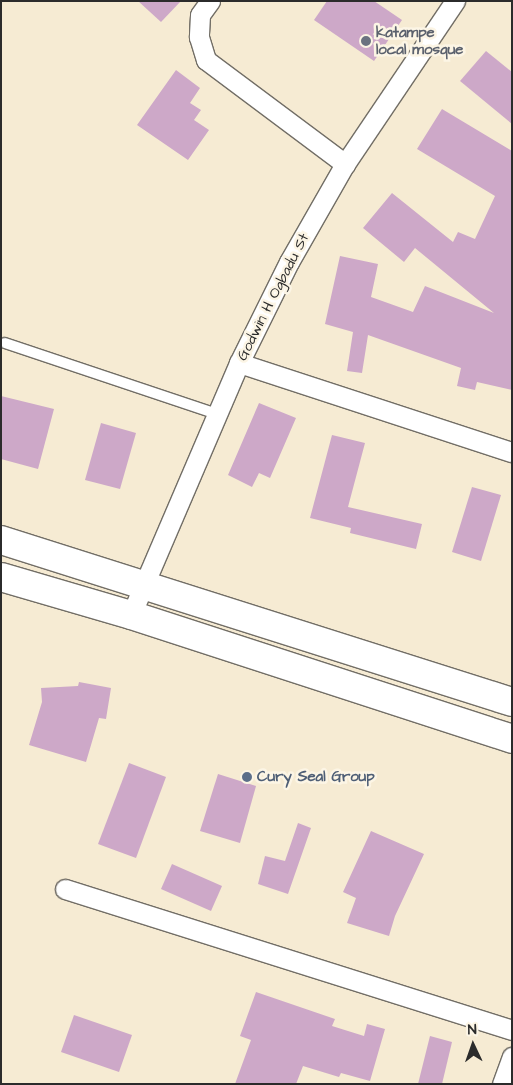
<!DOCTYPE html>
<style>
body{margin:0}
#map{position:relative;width:513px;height:1085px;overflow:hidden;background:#f6ebd3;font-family:"Architects Daughter",sans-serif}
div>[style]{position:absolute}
.building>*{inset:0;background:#cda8c8}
.roads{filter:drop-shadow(1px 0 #726e66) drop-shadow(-1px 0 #726e66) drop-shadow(0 1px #726e66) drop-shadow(0 -1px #726e66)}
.lane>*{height:10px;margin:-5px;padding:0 5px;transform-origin:5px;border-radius:5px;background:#fff}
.street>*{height:19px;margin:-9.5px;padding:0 9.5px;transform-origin:9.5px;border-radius:9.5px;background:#fff}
.secondary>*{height:28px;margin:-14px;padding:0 14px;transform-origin:14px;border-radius:14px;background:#fff}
.dots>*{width:14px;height:14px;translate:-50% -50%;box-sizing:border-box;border:2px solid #fcf5e5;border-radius:50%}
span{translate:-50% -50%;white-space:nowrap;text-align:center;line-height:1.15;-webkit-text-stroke:5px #fcf5e5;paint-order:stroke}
.worship-label{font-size:15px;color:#5b616d;font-weight:700}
.left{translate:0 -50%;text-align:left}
.street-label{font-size:15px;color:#2b2b2b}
.service-label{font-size:15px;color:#4e5e75;font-weight:700}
.frame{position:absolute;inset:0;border:2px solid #2b2b2b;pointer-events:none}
.north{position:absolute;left:448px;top:1020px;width:50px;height:50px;-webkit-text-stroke:4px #fcf5e5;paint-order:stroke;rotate:357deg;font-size:14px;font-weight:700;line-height:20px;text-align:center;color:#2b2b2b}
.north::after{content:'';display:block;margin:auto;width:18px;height:22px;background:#2b2b2b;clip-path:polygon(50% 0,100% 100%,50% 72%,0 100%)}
</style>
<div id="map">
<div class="building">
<i style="clip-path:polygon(138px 1px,181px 1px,161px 22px)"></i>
<i style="clip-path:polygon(327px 1px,374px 1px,402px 20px,374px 61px,314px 20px)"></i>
<i style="clip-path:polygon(486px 51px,512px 72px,512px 124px,460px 81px)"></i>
<i style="clip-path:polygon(176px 70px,200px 88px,190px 103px,201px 110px,194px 120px,209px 130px,188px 160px,137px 125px)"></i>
<i style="clip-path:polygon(442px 109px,512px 151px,512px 390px,477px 382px,475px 390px,457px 386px,461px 368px,368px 335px,362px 373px,347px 371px,353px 332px,325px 324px,340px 256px,378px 264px,371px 297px,413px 312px,425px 286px,494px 313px,415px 248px,404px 262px,363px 228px,392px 193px,453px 242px,458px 232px,475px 239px,495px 196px,417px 149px)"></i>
<i style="clip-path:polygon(1px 396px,54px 409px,38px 469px,1px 459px)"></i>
<i style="clip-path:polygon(259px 403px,296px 418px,270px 478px,259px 473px,252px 487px,228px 475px)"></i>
<i style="clip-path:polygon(101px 423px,136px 433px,120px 489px,85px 480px)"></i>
<i style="clip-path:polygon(332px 435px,365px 443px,348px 507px,422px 524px,416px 549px,350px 533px,351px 528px,310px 518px)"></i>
<i style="clip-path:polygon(472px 487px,501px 495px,481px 561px,452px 552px)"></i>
<i style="clip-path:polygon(79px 682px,111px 688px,106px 719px,99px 718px,86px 762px,29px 745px,42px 702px,41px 688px,78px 686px)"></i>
<i style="clip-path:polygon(129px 763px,166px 777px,136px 858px,98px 844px)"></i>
<i style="clip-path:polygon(218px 774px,256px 786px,240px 843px,200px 831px)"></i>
<i style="clip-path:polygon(298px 823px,311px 828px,288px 894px,258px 884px,265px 856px,285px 861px)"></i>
<i style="clip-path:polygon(371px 831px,424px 854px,395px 916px,389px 936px,347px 923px,356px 898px,343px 892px)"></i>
<i style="clip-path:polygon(172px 864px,222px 886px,211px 911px,161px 889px)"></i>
<i style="clip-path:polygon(256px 992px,335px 1019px,332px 1026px,364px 1036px,367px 1024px,385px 1029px,370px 1081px,341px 1073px,339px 1077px,303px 1066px,296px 1084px,235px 1084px,251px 1040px,240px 1036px)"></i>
<i style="clip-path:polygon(74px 1015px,132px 1035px,119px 1072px,61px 1052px)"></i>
<i style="clip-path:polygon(430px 1036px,452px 1042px,442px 1084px,418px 1084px)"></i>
</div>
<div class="roads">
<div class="lane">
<i style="left:5px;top:343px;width:224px;rotate:18.5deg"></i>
</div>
<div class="street">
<i style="left:210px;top:1px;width:17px;rotate:126deg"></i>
<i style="left:200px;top:15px;width:22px;rotate:93deg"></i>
<i style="left:199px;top:37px;width:24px;rotate:73deg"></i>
<i style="left:206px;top:60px;width:174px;rotate:36.8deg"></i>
<i style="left:239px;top:363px;width:287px;rotate:18.1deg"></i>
<i style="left:131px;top:615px;width:274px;rotate:-66.8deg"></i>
<i style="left:239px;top:363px;width:113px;rotate:-63.7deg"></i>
<i style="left:289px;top:262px;width:113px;rotate:-60.3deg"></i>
<i style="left:345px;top:164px;width:197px;rotate:-56deg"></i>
<i style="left:65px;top:889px;width:469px;rotate:17.5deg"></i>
<i style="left:502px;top:1084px;width:29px;rotate:-70deg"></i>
</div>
<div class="secondary">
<i style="left:1px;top:540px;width:536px;rotate:17.59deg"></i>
<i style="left:1px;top:577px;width:135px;rotate:16.3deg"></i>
<i style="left:131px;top:615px;width:401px;rotate:18deg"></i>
</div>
</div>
<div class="dots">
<i style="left:366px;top:41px;background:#6b7280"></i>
<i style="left:247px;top:777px;background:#5c6f8a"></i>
</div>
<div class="worship-label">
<span class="left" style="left:376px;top:41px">katampe<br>local mosque</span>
</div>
<div class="street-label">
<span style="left:273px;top:297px;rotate:-63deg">Godwin H Ogbadu St</span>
</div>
<div class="service-label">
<span class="left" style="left:257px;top:777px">Cury Seal Group</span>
</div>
<div class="frame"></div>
<div class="north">N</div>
</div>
